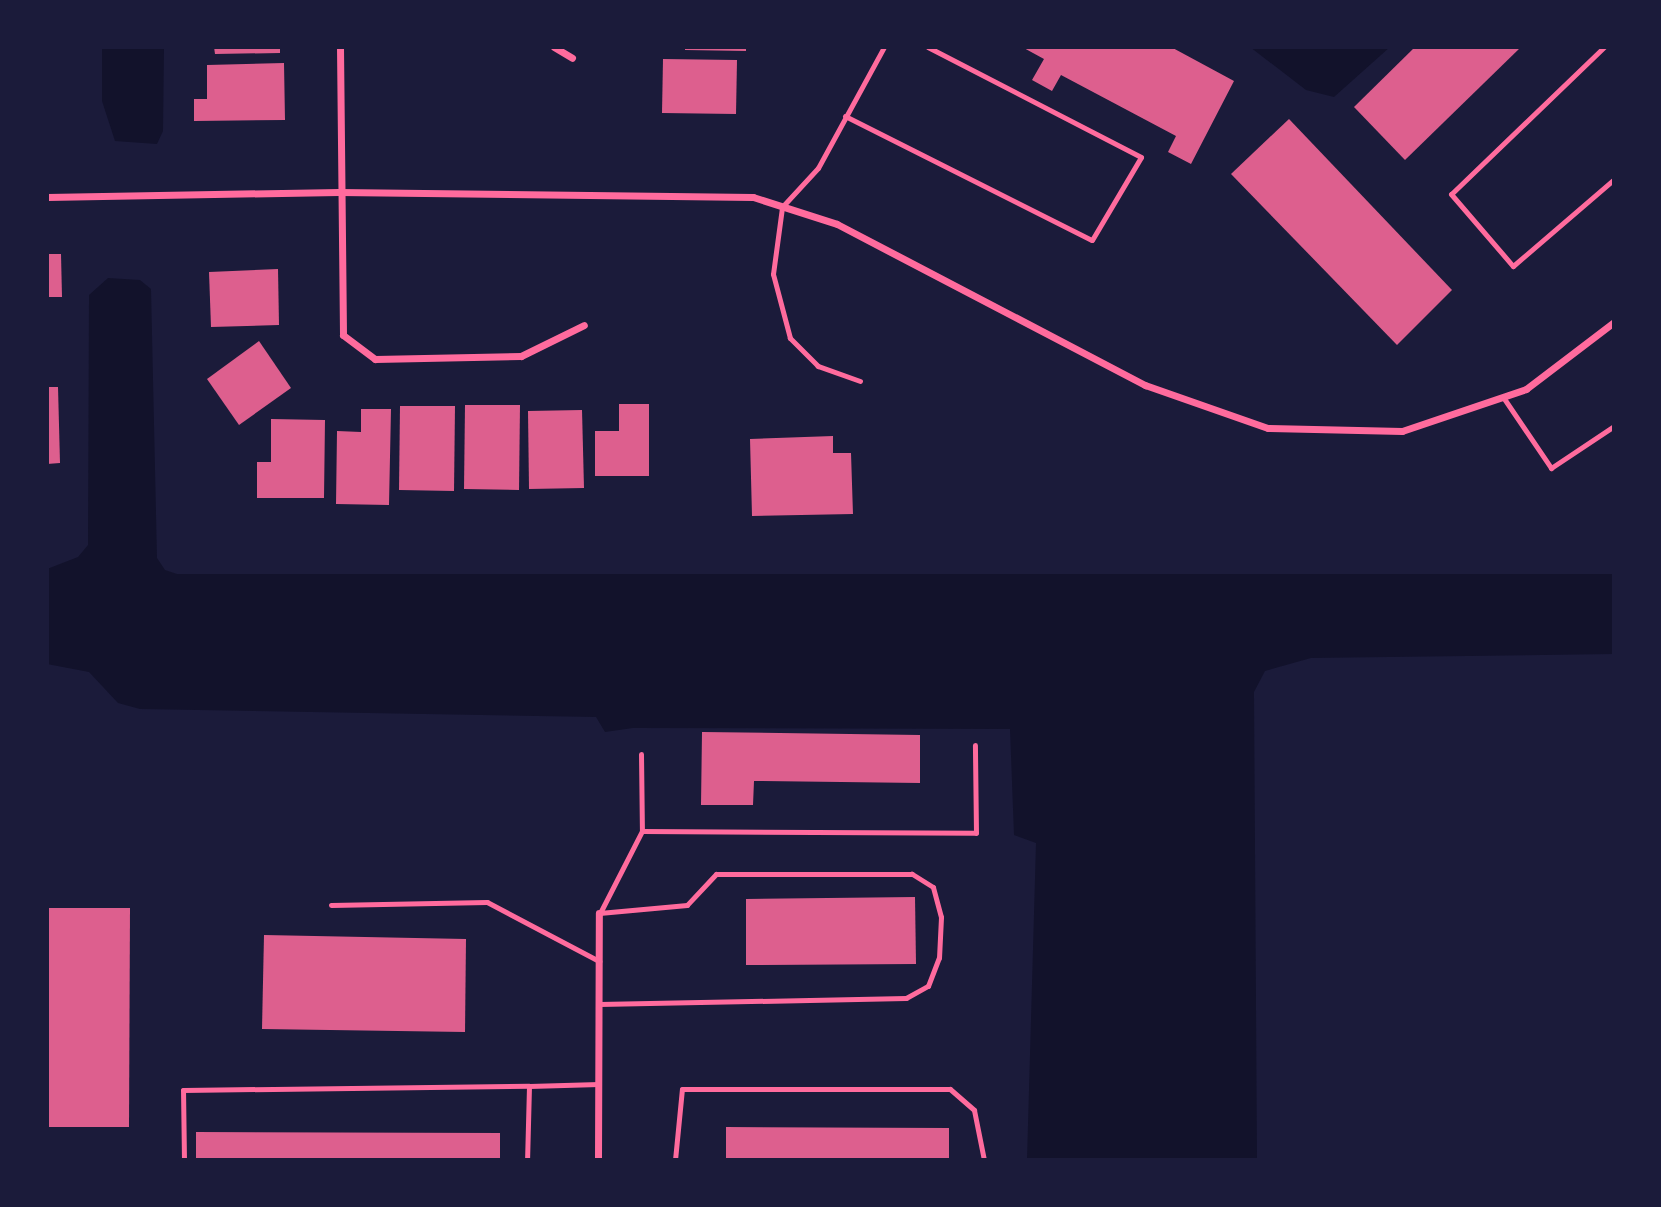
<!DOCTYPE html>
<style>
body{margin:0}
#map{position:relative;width:1661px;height:1207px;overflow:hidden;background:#1b1b3a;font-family:"Public Sans",sans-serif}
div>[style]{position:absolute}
.water>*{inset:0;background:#12122b}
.building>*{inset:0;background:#dd5f8e}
.service>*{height:5px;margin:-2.5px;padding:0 2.5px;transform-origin:2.5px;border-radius:2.5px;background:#ff6b9d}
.minor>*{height:7px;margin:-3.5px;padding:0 3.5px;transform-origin:3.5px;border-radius:3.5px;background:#ff6b9d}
span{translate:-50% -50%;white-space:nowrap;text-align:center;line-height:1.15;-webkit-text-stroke:6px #1b1b3a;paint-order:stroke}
.frame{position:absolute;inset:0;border:49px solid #1b1b3a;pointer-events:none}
</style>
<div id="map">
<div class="water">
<i style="clip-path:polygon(102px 47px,164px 47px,163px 131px,157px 144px,115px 141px,102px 101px)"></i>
<i style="clip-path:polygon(1250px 47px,1390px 47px,1334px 97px,1306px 90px)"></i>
<i style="clip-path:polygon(108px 278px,140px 280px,151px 289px,157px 558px,165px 570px,177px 574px,1614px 574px,1614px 654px,1311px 658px,1265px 671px,1254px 692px,1257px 1160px,1027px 1160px,1036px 843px,1014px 835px,1010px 729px,633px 728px,605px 732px,596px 717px,140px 709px,118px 703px,89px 672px,47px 664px,47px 569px,78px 557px,88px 545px,89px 295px)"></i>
</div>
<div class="building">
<i style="clip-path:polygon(214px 47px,280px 47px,280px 53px,215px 54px)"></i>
<i style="clip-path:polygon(685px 47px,746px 47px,746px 51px,685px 50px)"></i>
<i style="clip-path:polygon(1022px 47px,1171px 47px,1234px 81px,1191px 164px,1168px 152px,1176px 136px,1061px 75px,1052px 91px,1032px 80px,1044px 59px)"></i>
<i style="clip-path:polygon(1415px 47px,1521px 47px,1405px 160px,1354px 107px)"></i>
<i style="clip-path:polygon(663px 59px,737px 60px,736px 114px,662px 113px)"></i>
<i style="clip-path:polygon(284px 63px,285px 120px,194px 121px,194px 99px,207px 99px,207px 65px)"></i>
<i style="clip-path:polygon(1289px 119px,1452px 290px,1397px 345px,1231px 174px)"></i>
<i style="clip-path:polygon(47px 254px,61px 254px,62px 297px,47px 297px)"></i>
<i style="clip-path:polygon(278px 269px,279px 325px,211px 327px,209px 272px)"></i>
<i style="clip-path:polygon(259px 341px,291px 388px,239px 425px,207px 379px)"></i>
<i style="clip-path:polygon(47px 387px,58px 387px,60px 463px,47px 464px)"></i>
<i style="clip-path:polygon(619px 404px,649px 404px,649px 476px,595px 476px,595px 431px,619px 431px)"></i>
<i style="clip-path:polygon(465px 405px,520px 405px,519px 490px,464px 489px)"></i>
<i style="clip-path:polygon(400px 406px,455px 406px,454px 491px,399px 490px)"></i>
<i style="clip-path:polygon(361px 409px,391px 409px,389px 505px,336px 504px,337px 431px,361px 432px)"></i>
<i style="clip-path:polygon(582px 410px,584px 488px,529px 489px,528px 411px)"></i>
<i style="clip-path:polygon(271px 419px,325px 420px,324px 498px,257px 498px,257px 462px,271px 462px)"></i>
<i style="clip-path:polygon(833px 436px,833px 453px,851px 453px,853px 514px,752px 516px,750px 439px)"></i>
<i style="clip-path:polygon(702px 732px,920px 735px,920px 783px,754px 781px,753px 805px,701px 805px)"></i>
<i style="clip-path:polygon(915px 897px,916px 964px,746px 965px,746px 899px)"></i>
<i style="clip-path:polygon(47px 908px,130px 908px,129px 1127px,47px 1127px)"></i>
<i style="clip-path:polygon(264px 935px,466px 939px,465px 1032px,262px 1029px)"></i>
<i style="clip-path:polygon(726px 1127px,949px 1128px,949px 1160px,726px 1160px)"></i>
<i style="clip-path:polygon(196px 1132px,500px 1133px,500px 1160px,196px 1160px)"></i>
</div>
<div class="service">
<i style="left:1604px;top:47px;width:212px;rotate:136.1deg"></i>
<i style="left:1451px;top:194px;width:95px;rotate:49.3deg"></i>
<i style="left:1513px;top:266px;width:133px;rotate:-40.7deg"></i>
<i style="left:845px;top:116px;width:276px;rotate:26.7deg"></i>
<i style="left:1092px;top:240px;width:96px;rotate:-59.4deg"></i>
<i style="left:1141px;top:157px;width:240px;rotate:-152.7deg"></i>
<i style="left:860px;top:381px;width:45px;rotate:-160.3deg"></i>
<i style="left:818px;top:366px;width:40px;rotate:-135deg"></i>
<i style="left:790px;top:338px;width:66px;rotate:-104.9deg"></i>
<i style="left:773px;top:274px;width:68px;rotate:-82.3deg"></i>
<i style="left:782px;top:207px;width:53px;rotate:-47.3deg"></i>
<i style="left:818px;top:168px;width:138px;rotate:-61.4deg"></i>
<i style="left:1503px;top:397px;width:86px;rotate:55.9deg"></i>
<i style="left:1551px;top:468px;width:76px;rotate:-33.7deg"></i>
<i style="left:641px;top:754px;width:77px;rotate:89.3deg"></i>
<i style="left:331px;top:905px;width:156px;rotate:-1.1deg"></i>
<i style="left:487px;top:902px;width:127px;rotate:27.8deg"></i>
<i style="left:600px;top:913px;width:92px;rotate:-62.9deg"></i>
<i style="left:642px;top:831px;width:334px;rotate:0.3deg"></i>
<i style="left:976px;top:833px;width:88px;rotate:-90.7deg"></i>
<i style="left:599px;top:1004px;width:307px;rotate:-1.1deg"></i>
<i style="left:906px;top:998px;width:25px;rotate:-29deg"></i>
<i style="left:928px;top:986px;width:30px;rotate:-69deg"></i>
<i style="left:939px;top:958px;width:41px;rotate:-87.2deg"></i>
<i style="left:941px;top:917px;width:31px;rotate:-105deg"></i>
<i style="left:933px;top:887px;width:25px;rotate:-148deg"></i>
<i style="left:912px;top:874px;width:196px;rotate:180deg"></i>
<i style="left:716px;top:874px;width:42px;rotate:133.1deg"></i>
<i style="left:687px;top:905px;width:88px;rotate:174.8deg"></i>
<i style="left:529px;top:1086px;width:70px;rotate:-1.6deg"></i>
<i style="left:184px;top:1160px;width:70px;rotate:-90.8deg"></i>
<i style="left:183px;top:1090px;width:346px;rotate:-0.7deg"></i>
<i style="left:529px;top:1086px;width:74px;rotate:91.5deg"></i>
<i style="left:675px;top:1160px;width:71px;rotate:-84.4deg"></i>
<i style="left:682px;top:1089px;width:268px"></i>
<i style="left:950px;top:1089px;width:32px;rotate:41deg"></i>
<i style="left:974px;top:1110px;width:51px;rotate:78.7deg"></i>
</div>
<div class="minor">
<i style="left:340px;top:47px;width:288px;rotate:89.4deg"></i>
<i style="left:343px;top:335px;width:40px;rotate:37deg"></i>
<i style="left:375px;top:359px;width:146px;rotate:-1.2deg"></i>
<i style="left:521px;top:356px;width:70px;rotate:-26.2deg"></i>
<i style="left:554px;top:47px;width:21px;rotate:31deg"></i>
<i style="left:47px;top:197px;width:292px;rotate:-1deg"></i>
<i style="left:339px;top:192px;width:414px;rotate:0.7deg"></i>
<i style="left:753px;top:197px;width:88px;rotate:17.8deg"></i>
<i style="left:837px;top:224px;width:348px;rotate:27.6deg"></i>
<i style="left:1145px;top:385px;width:130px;rotate:19.3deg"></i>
<i style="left:1268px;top:428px;width:134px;rotate:1.3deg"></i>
<i style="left:1402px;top:431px;width:131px;rotate:-18.7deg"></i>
<i style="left:1526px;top:389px;width:111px;rotate:-37.3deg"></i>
<i style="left:598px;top:1160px;width:247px;rotate:-89.8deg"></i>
</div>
<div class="frame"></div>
</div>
